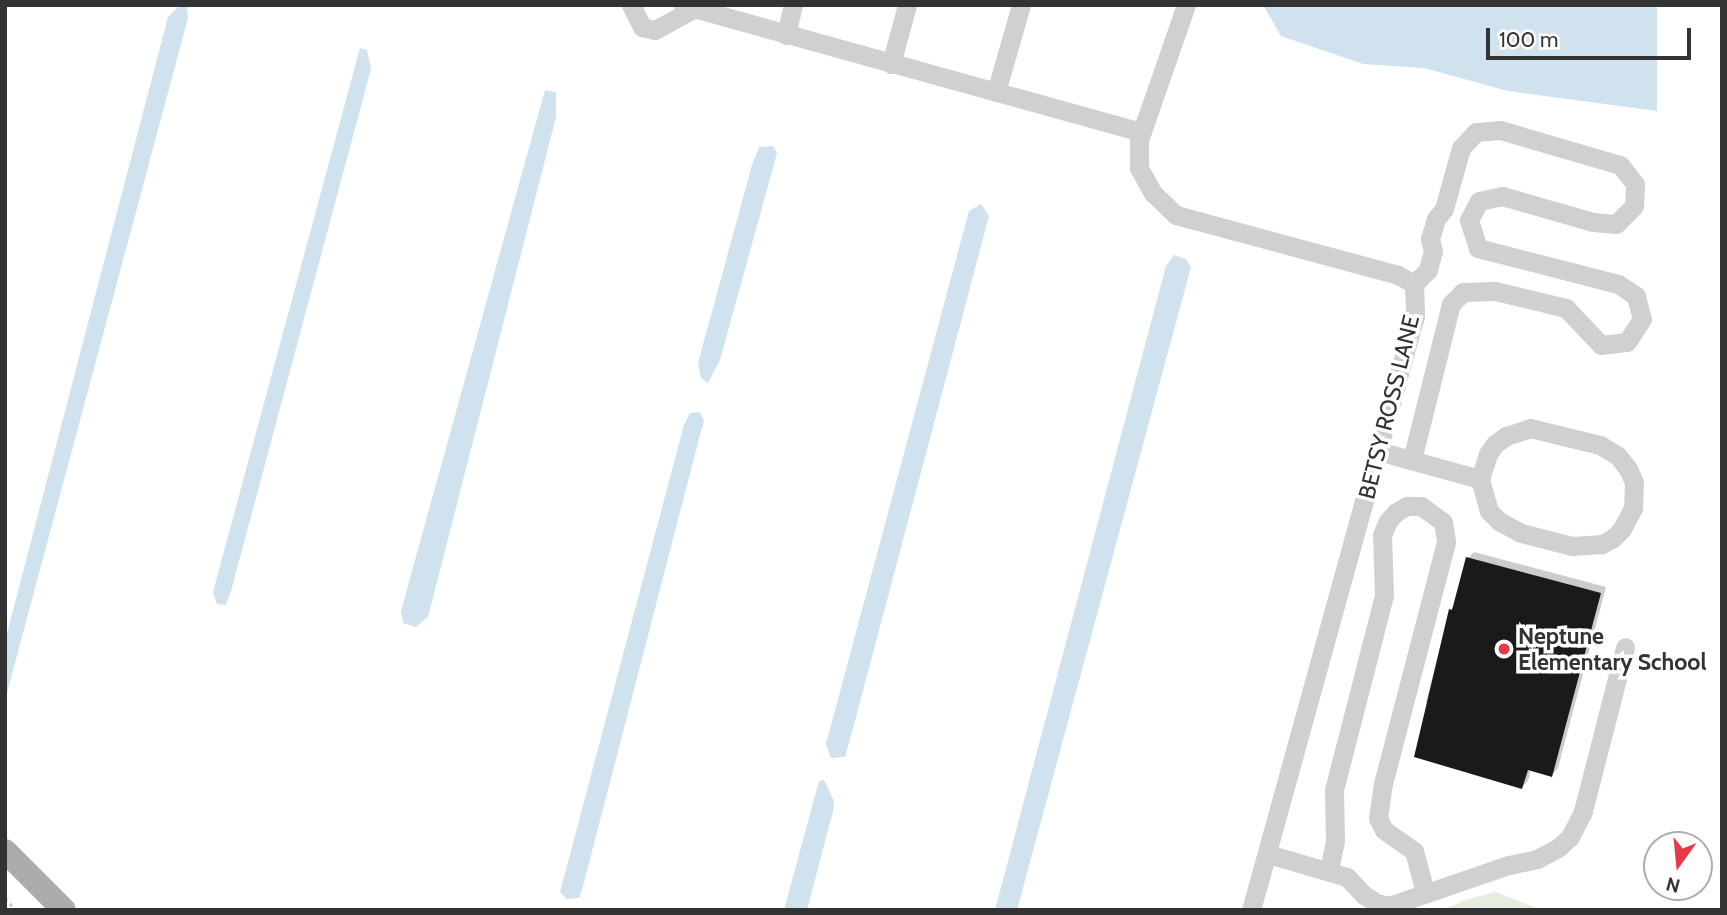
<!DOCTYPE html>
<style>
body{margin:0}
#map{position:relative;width:1727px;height:915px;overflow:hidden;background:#fff;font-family:Cabin,sans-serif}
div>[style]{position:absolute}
.green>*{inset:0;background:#e6ecdf}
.water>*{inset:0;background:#cfe2ee}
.shadow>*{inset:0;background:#0003}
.building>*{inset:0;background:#1a1a1a}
.path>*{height:2.5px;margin-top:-1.25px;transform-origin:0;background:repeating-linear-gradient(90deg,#cdcdcd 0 3.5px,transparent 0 7px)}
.minor>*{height:19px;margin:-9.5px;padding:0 9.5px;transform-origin:9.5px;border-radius:9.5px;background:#d0d0d0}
.major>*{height:24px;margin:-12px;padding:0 12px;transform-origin:12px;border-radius:12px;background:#ababab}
.dots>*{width:19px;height:19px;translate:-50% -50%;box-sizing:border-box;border:4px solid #fff;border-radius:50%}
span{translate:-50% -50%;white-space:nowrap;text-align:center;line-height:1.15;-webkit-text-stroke:7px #fff;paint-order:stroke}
.street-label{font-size:23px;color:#333}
.poi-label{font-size:23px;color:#333;font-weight:700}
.left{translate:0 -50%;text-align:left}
.frame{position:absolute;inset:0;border:7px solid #333;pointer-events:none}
.north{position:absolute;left:1643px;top:831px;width:70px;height:70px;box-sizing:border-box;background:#fff;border:2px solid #adadad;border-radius:50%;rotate:195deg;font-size:19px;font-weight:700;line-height:28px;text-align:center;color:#333}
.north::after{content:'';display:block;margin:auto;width:24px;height:32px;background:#e63946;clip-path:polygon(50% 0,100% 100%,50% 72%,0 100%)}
.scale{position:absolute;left:1486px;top:28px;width:205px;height:32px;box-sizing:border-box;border:4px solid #333;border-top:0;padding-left:9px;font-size:21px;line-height:24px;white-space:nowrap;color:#333;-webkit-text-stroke:5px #fff;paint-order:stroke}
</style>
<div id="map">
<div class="green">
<i style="clip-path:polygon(1496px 892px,1541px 910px,1443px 910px,1468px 899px)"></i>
</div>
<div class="water">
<i style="clip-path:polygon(180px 5px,187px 6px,188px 18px,5px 700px,5px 641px,168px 17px)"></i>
<i style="clip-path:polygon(1263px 5px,1657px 5px,1657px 111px,1508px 91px,1424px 68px,1363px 64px,1281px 36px)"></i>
<i style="clip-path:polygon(360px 48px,367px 50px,371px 69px,231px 591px,226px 605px,217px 604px,213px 592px)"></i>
<i style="clip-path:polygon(545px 90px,556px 92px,556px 117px,428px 617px,416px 627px,403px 623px,401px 611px)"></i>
<i style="clip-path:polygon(773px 146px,777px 153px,774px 164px,720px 360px,708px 383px,701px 378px,698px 363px,752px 165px,759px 147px)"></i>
<i style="clip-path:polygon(981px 204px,989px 216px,851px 736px,845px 757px,831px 758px,826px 744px,969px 211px)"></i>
<i style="clip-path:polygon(1174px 255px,1186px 259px,1191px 267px,1017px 910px,995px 910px,1166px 266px)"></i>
<i style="clip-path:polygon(700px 412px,704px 421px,700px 435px,582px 890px,579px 898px,567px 899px,560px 892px,684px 425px,690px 413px)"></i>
<i style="clip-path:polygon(824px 780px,834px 801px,833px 811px,807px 910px,784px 910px,819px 781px)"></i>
</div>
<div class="shadow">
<i style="clip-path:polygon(1474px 552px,1606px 587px,1558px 768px,1552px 775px,1531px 769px,1528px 781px,1522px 787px,1426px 702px,1450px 610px,1455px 605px,1468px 558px)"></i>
</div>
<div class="building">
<i style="clip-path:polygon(1466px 557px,1601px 593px,1552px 777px,1528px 770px,1522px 789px,1414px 757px,1449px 609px,1452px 610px)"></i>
</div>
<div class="path">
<i style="left:5px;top:898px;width:16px;rotate:47deg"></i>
</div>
<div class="minor">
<i style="left:631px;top:5px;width:25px;rotate:63deg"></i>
<i style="left:642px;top:27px;width:13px;rotate:13deg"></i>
<i style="left:655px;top:30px;width:43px;rotate:-28.9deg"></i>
<i style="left:683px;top:5px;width:476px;rotate:15.5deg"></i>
<i style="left:1186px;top:5px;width:143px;rotate:109.2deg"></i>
<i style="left:1139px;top:140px;width:28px;rotate:90deg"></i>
<i style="left:1139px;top:168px;width:29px;rotate:61deg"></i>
<i style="left:1153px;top:193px;width:32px;rotate:44deg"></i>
<i style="left:1176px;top:215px;width:230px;rotate:15.1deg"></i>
<i style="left:1398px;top:275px;width:18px;rotate:29deg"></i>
<i style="left:1414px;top:284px;width:32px;rotate:88deg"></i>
<i style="left:1415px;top:316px;width:616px;rotate:105.43deg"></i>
<i style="left:786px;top:35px;width:31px;rotate:-77deg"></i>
<i style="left:891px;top:64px;width:61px;rotate:-74.8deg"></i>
<i style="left:996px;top:92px;width:91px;rotate:-74deg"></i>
<i style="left:1530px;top:428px;width:72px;rotate:13.7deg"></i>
<i style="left:1600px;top:445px;width:21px;rotate:31deg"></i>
<i style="left:1618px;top:456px;width:16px;rotate:52deg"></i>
<i style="left:1628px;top:469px;width:14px;rotate:65deg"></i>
<i style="left:1634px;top:482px;width:26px;rotate:92deg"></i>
<i style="left:1633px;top:508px;width:24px;rotate:118deg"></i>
<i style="left:1622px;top:529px;width:13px;rotate:135deg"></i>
<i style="left:1613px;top:538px;width:13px;rotate:151deg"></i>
<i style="left:1602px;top:544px;width:30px;rotate:176deg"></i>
<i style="left:1572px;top:546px;width:53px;rotate:-165.7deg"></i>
<i style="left:1521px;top:533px;width:24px;rotate:-152deg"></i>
<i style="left:1500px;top:522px;width:16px;rotate:-135deg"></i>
<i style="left:1489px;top:511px;width:33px;rotate:-106deg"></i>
<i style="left:1480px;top:479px;width:26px;rotate:-72deg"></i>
<i style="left:1488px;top:454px;width:12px;rotate:-55deg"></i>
<i style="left:1495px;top:444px;width:14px;rotate:-36deg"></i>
<i style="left:1506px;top:436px;width:25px;rotate:-18deg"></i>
<i style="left:1378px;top:451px;width:106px;rotate:15.4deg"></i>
<i style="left:1412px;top:460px;width:161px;rotate:-76deg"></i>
<i style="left:1451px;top:304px;width:17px;rotate:-45deg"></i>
<i style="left:1463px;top:292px;width:32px;rotate:-2deg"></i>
<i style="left:1495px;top:291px;width:73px;rotate:13.5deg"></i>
<i style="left:1566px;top:308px;width:51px;rotate:46.6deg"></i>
<i style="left:1601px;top:345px;width:26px;rotate:-7deg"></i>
<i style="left:1627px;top:342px;width:27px;rotate:-57deg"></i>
<i style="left:1642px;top:319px;width:24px;rotate:-105deg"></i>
<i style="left:1636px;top:296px;width:22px;rotate:-146deg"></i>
<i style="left:1618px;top:284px;width:145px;rotate:-165.6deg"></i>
<i style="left:1478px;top:248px;width:29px;rotate:-108deg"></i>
<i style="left:1469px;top:220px;width:21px;rotate:-62deg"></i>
<i style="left:1479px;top:201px;width:24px;rotate:-12deg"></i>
<i style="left:1502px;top:196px;width:95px;rotate:15.9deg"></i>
<i style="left:1593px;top:222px;width:23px;rotate:5deg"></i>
<i style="left:1616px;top:224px;width:25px;rotate:-45deg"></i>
<i style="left:1634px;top:206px;width:22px;rotate:-87deg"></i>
<i style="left:1635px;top:184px;width:24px;rotate:-128deg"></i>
<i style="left:1620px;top:165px;width:125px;rotate:-163.7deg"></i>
<i style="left:1500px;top:130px;width:24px;rotate:175deg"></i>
<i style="left:1476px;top:132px;width:22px;rotate:133deg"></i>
<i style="left:1461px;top:148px;width:63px;rotate:105.6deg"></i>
<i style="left:1444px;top:209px;width:13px;rotate:129deg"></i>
<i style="left:1436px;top:219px;width:21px;rotate:107deg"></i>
<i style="left:1430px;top:239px;width:12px;rotate:76deg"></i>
<i style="left:1433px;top:251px;width:20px;rotate:105deg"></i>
<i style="left:1428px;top:270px;width:20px;rotate:135deg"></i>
<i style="left:1268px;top:854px;width:82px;rotate:16.2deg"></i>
<i style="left:1347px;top:877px;width:25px;rotate:47deg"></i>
<i style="left:1364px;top:895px;width:15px;rotate:32deg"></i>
<i style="left:1377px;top:903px;width:12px;rotate:14deg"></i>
<i style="left:1389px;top:906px;width:127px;rotate:-18.9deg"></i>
<i style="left:1509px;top:865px;width:29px;rotate:-12deg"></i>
<i style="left:1537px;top:859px;width:24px;rotate:-28deg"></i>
<i style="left:1558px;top:848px;width:16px;rotate:-43deg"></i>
<i style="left:1570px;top:837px;width:29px;rotate:-63deg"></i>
<i style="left:1583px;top:811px;width:169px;rotate:-75.6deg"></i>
<i style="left:1329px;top:871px;width:31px;rotate:-79deg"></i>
<i style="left:1335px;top:841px;width:51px;rotate:-91.1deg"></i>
<i style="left:1334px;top:790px;width:201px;rotate:-75.6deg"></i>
<i style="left:1384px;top:595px;width:60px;rotate:-91.9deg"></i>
<i style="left:1382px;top:535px;width:15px;rotate:-67deg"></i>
<i style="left:1388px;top:521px;width:12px;rotate:-48deg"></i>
<i style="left:1396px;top:512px;width:13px;rotate:-29deg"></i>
<i style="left:1407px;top:506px;width:14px"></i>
<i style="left:1421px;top:506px;width:27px;rotate:36deg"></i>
<i style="left:1443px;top:522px;width:20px;rotate:81deg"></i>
<i style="left:1446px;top:542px;width:249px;rotate:104.6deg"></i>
<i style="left:1383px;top:783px;width:35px;rotate:98deg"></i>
<i style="left:1378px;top:818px;width:13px;rotate:63deg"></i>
<i style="left:1384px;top:830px;width:37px;rotate:35deg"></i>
<i style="left:1414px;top:851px;width:42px;rotate:75deg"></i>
</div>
<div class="major">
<i style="left:5px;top:851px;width:83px;rotate:45deg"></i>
</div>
<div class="dots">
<i style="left:1504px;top:649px;background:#e63946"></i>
</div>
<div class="street-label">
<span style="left:1389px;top:407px;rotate:-76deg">BETSY ROSS LANE</span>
</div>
<div class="poi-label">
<span class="left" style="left:1518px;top:649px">Neptune<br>Elementary School</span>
</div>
<div class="frame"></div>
<div class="north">N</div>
<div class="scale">100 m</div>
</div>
